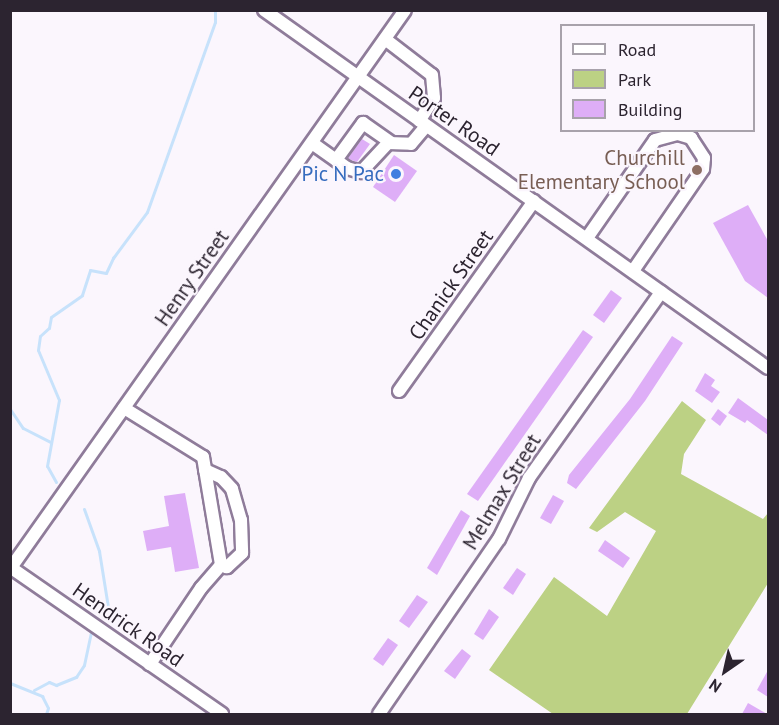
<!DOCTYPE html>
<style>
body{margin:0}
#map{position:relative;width:779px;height:725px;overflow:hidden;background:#fbf6fd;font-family:"PT Sans",sans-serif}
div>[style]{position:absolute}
.green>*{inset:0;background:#bcd184}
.stream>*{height:3px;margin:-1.5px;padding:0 1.5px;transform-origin:1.5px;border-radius:1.5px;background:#c7e2fb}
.building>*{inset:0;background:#deaef7}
.roads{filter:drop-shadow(2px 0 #8f7c9a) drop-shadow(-2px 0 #8f7c9a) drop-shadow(0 2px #8f7c9a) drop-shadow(0 -2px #8f7c9a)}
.minor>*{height:12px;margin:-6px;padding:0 6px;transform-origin:6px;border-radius:6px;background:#fff}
.dots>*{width:16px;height:16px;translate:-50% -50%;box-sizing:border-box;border:3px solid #fbf6fd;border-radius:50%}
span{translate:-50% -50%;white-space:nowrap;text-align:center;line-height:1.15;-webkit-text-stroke:4.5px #fbf6fd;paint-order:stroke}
.street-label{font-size:21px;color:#2c2430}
.education-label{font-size:21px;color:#785e54}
.right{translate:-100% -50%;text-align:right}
.shop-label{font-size:21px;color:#366cbe}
.frame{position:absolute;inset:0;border:12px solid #2c2430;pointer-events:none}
.legend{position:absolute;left:560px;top:24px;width:195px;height:108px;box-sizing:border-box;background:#fbf6fd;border:2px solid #a8a2ab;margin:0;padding:8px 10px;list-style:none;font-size:18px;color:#2c2430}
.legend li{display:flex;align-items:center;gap:12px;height:30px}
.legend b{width:30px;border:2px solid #a8a2ab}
.north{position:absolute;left:695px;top:641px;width:60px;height:60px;-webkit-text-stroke:4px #fbf6fd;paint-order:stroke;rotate:214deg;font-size:16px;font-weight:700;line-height:24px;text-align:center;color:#2c2430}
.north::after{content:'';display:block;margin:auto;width:21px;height:27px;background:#2c2430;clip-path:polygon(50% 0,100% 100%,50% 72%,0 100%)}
</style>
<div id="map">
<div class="green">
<i style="clip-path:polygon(682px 401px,706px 420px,684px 454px,681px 474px,763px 519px,768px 513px,768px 583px,687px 714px,553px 714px,489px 670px,554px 577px,607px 616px,656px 531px,625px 512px,597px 532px,589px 528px)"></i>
</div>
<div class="stream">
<i style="left:10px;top:409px;width:23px;rotate:56deg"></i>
<i style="left:23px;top:428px;width:30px;rotate:27deg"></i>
<i style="left:56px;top:482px;width:18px;rotate:-119deg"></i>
<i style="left:47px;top:466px;width:67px;rotate:-79.7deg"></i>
<i style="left:59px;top:400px;width:54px;rotate:-112.8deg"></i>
<i style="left:38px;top:350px;width:14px;rotate:-82deg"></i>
<i style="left:40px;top:336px;width:12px;rotate:-42deg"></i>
<i style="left:49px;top:328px;width:11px;rotate:-80deg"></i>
<i style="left:51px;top:317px;width:38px;rotate:-35deg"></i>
<i style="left:82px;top:295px;width:26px;rotate:-72deg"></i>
<i style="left:90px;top:270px;width:16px;rotate:11deg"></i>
<i style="left:106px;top:273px;width:17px;rotate:-65deg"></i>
<i style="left:113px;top:258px;width:57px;rotate:-53.5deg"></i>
<i style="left:147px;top:212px;width:202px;rotate:-70.3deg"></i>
<i style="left:215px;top:22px;width:12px;rotate:-90deg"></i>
<i style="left:84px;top:509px;width:45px;rotate:70.3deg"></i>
<i style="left:99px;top:551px;width:57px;rotate:80.9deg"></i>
<i style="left:10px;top:683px;width:35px;rotate:22deg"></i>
<i style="left:42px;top:696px;width:13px;rotate:63deg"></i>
<i style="left:48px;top:708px;width:6px;rotate:108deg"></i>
<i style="left:34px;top:690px;width:17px;rotate:-28deg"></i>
<i style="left:49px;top:682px;width:8px;rotate:23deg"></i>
<i style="left:56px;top:685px;width:22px;rotate:-22deg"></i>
<i style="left:76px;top:677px;width:14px;rotate:-56deg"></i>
<i style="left:84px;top:665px;width:35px;rotate:-78deg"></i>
</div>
<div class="building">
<i style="clip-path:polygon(362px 139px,370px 144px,357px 162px,351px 160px,348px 158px)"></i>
<i style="clip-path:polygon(394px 155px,417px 171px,395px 202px,373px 187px)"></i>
<i style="clip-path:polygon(748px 205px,768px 241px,768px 298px,745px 281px,713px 223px)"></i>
<i style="clip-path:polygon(611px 290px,622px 298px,604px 323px,593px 315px)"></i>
<i style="clip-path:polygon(583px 330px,593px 337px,478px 501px,467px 494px)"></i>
<i style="clip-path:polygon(672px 336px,683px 343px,645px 401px,576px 489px,567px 483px,569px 475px,630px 399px)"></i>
<i style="clip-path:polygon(705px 373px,715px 380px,711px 386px,720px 392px,712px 403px,695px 391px)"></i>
<i style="clip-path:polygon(738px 398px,768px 420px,768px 435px,747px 420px,745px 423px,728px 413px)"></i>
<i style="clip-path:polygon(718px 409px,727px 416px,720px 426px,711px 419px)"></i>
<i style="clip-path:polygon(185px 493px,199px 568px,175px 572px,171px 547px,147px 551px,143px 531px,169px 526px,164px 496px)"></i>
<i style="clip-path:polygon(553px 495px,564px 501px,551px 524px,540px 518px)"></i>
<i style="clip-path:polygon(461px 510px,470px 516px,437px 575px,427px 568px)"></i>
<i style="clip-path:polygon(605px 540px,630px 558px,623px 568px,598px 551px)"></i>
<i style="clip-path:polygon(517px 568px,526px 574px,513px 595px,503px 588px)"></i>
<i style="clip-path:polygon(417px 595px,428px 602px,409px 628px,399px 621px)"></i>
<i style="clip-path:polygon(489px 609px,499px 617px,483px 640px,474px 634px)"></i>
<i style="clip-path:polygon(388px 638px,398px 645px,383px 666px,373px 659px)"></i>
<i style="clip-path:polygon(462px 649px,471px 656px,455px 679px,444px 671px)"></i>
<i style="clip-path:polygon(768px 670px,768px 697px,757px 690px)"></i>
<i style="clip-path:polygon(748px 703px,767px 714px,742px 714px)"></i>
</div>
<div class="roads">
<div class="minor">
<i style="left:264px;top:10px;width:618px;rotate:35.39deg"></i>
<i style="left:385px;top:39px;width:59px;rotate:37.5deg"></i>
<i style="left:432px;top:75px;width:23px;rotate:85deg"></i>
<i style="left:434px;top:98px;width:27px;rotate:123deg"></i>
<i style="left:312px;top:143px;width:43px;rotate:35.5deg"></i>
<i style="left:347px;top:168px;width:15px;rotate:16deg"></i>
<i style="left:361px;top:172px;width:40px;rotate:-47deg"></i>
<i style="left:388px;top:143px;width:23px;rotate:2deg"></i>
<i style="left:411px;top:144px;width:23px;rotate:-50deg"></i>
<i style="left:336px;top:160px;width:46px;rotate:-53.9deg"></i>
<i style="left:363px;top:123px;width:33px;rotate:35deg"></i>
<i style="left:587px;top:238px;width:119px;rotate:-55.2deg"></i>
<i style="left:655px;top:140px;width:24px;rotate:-15deg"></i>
<i style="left:678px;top:134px;width:14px;rotate:17deg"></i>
<i style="left:691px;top:138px;width:24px;rotate:57deg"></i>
<i style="left:704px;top:158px;width:11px;rotate:95deg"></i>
<i style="left:703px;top:169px;width:124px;rotate:124.5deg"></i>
<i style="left:399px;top:391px;width:233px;rotate:-54.6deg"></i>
<i style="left:124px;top:408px;width:93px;rotate:31.8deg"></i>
<i style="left:203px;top:457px;width:109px;rotate:80.5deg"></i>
<i style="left:221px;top:565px;width:30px;rotate:131deg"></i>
<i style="left:201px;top:588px;width:92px;rotate:123.9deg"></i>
<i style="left:205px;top:470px;width:17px;rotate:24deg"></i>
<i style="left:221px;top:477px;width:16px;rotate:47deg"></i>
<i style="left:232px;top:489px;width:32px;rotate:74deg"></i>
<i style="left:241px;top:520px;width:33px;rotate:88deg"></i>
<i style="left:242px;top:553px;width:21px;rotate:137deg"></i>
<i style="left:227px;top:567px;width:6px;rotate:-162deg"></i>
<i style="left:10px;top:567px;width:258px;rotate:34.7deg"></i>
<i style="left:10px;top:569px;width:684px;rotate:-54.75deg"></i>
<i style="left:379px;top:714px;width:212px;rotate:-55.6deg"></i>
<i style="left:499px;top:539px;width:68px;rotate:-63.8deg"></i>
<i style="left:529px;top:478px;width:228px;rotate:-54.6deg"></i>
</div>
</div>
<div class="dots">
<i style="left:697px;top:170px;background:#8d6e63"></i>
<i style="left:396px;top:174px;background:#3f7fe0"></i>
</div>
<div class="street-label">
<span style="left:454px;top:121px;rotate:35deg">Porter Road</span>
<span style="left:192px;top:278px;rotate:-55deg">Henry Street</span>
<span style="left:451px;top:285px;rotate:-55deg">Chanick Street</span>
<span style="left:502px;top:492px;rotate:-59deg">Melmax Street</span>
<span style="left:128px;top:625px;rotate:35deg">Hendrick Road</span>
</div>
<div class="education-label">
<span class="right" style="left:685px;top:170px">Churchill<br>Elementary School</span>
</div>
<div class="shop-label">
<span class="right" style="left:384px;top:174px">Pic N Pac</span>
</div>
<div class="frame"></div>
<ul class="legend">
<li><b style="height:8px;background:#fff"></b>Road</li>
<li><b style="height:16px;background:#bcd184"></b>Park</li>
<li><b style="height:16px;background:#deaef7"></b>Building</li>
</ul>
<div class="north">N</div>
</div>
